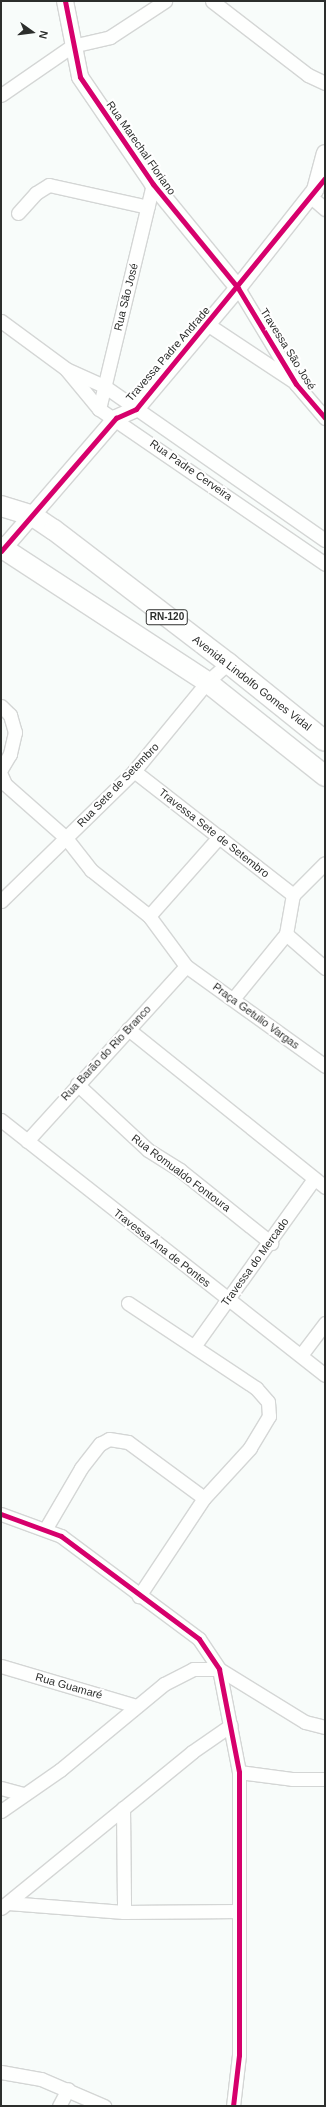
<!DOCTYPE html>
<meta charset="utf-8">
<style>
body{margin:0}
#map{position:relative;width:326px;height:2107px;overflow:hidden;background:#f8fcfa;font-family:Helvetica,sans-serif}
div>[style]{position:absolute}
.roads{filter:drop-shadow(1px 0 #d4d6d5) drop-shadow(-1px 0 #d4d6d5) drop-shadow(0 1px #d4d6d5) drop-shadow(0 -1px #d4d6d5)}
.minor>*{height:13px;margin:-6.5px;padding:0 6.5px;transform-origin:6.5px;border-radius:6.5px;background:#fefffe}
.tertiary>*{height:16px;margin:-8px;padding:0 8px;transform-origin:8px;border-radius:8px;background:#fefffe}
.primary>*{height:20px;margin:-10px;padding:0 10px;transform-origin:10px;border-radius:10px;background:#fefffe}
.cycleway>*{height:5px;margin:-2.5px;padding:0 2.5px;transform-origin:2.5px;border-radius:2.5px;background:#d6006c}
span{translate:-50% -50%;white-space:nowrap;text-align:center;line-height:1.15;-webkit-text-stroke:4px #fff;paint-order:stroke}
.shield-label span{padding:1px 3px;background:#fff;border:1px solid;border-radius:3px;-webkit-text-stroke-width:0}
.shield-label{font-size:10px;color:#2c2e2c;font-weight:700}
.street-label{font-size:11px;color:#2c2e2c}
.frame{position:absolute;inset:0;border:2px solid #2c2e2c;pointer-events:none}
.north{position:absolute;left:12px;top:12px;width:40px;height:40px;-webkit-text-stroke:3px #fff;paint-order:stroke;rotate:104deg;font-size:11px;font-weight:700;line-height:16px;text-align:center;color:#2c2e2c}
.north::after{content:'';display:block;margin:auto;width:14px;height:18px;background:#2c2e2c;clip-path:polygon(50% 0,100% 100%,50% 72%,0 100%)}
</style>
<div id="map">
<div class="roads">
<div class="minor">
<i style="left:212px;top:1px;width:121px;rotate:37.6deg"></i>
<i style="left:308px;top:75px;width:19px;rotate:25deg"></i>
<i style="left:1px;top:95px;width:86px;rotate:-34.6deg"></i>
<i style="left:72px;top:46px;width:39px;rotate:-13deg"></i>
<i style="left:110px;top:37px;width:66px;rotate:-33.2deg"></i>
<i style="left:310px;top:196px;width:20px;rotate:41deg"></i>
<i style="left:18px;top:213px;width:27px;rotate:-48deg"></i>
<i style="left:36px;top:193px;width:15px;rotate:-32deg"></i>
<i style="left:49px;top:185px;width:101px;rotate:12.5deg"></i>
<i style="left:238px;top:288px;width:112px;rotate:58.9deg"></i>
<i style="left:296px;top:384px;width:45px;rotate:49.5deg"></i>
<i style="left:1px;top:321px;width:81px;rotate:36.4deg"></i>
<i style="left:66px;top:369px;width:52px;rotate:50.5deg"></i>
<i style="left:99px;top:409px;width:274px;rotate:34.4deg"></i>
<i style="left:207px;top:324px;width:103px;rotate:33.5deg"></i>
<i style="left:68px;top:370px;width:39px;rotate:24deg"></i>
<i style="left:104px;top:386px;width:269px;rotate:34.9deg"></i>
<i style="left:99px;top:409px;width:231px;rotate:-76.5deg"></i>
<i style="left:1px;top:706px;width:13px;rotate:45deg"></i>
<i style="left:10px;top:715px;width:18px;rotate:74deg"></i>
<i style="left:15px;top:732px;width:23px;rotate:103deg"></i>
<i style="left:10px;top:754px;width:17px;rotate:121deg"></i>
<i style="left:134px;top:771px;width:202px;rotate:37.9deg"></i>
<i style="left:1px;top:775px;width:10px;rotate:66deg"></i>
<i style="left:5px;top:784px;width:81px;rotate:41.5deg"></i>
<i style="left:66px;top:838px;width:41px;rotate:52deg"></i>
<i style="left:91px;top:870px;width:74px;rotate:38.4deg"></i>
<i style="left:149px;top:916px;width:62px;rotate:53.5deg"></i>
<i style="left:186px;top:966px;width:171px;rotate:35.7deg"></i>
<i style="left:1px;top:901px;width:186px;rotate:-44.3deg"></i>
<i style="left:134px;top:771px;width:115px;rotate:-50.6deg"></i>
<i style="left:207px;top:682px;width:28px;rotate:-42deg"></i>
<i style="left:149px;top:916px;width:106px;rotate:-48.5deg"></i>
<i style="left:286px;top:934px;width:52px;rotate:41.1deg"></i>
<i style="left:233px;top:999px;width:84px;rotate:-50.8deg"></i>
<i style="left:286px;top:934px;width:40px;rotate:-80deg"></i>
<i style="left:293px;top:895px;width:45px;rotate:-45deg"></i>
<i style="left:128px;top:1029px;width:253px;rotate:38.7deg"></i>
<i style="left:77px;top:1084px;width:97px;rotate:42.9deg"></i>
<i style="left:148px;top:1150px;width:38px;rotate:32deg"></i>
<i style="left:180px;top:1170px;width:117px;rotate:38.7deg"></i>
<i style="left:1px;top:1120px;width:412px;rotate:38.2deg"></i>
<i style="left:27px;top:1141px;width:236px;rotate:-47.7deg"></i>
<i style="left:128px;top:1303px;width:154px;rotate:33.6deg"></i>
<i style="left:256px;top:1388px;width:18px;rotate:49deg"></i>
<i style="left:268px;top:1402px;width:14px;rotate:86deg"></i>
<i style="left:269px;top:1416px;width:37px;rotate:121deg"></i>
<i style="left:250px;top:1448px;width:68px;rotate:132.6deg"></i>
<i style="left:204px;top:1498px;width:118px;rotate:123.6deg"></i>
<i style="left:195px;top:1345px;width:204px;rotate:-54.4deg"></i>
<i style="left:301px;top:1355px;width:40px;rotate:-53deg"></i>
<i style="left:1px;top:1514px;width:64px;rotate:20.1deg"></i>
<i style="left:61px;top:1536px;width:172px;rotate:36.7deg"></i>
<i style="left:199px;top:1639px;width:36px;rotate:56deg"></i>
<i style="left:219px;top:1669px;width:105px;rotate:79deg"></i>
<i style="left:239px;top:1772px;width:283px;rotate:90deg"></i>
<i style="left:239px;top:2055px;width:51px;rotate:96.7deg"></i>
<i style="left:46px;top:1528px;width:69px;rotate:-59.7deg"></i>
<i style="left:81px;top:1468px;width:31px;rotate:-52deg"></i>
<i style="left:100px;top:1444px;width:10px;rotate:-29deg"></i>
<i style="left:109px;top:1439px;width:19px;rotate:9deg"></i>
<i style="left:128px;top:1442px;width:94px;rotate:36.4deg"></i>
<i style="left:1px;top:1666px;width:141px;rotate:16.5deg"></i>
<i style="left:239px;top:1772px;width:53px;rotate:7.5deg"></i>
<i style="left:292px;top:1779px;width:33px"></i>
<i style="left:1px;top:1788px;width:23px;rotate:15deg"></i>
<i style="left:123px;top:1808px;width:104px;rotate:89.4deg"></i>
<i style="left:1px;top:1811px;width:72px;rotate:-34.8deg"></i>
<i style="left:60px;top:1770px;width:135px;rotate:-39.6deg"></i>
<i style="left:164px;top:1684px;width:33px;rotate:-27deg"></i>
<i style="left:193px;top:1669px;width:26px"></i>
<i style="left:219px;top:1669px;width:101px;rotate:31.6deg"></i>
<i style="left:305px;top:1722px;width:21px;rotate:14deg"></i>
<i style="left:8px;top:1903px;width:116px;rotate:4.4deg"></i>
<i style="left:124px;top:1912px;width:115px;rotate:-0.5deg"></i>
<i style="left:1px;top:1908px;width:247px;rotate:-39.2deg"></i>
<i style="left:192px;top:1752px;width:47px;rotate:-34.7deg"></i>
<i style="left:1px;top:2072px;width:41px;rotate:9.9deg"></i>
<i style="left:41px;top:2079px;width:69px;rotate:23.2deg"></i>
<i style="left:59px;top:2106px;width:19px;rotate:-62deg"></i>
</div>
<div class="tertiary">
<i style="left:65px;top:1px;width:77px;rotate:78.8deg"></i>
<i style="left:80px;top:77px;width:130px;rotate:55.7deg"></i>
<i style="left:153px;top:184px;width:134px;rotate:50.7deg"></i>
<i style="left:3px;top:549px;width:173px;rotate:-49.2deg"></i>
<i style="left:116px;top:418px;width:22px;rotate:-24deg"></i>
<i style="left:136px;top:409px;width:158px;rotate:-49.9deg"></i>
<i style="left:238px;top:288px;width:125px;rotate:-51.8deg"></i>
<i style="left:315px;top:190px;width:38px;rotate:-75deg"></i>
</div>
<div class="primary">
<i style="left:1px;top:506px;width:34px;rotate:17deg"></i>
<i style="left:33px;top:516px;width:25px;rotate:34deg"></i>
<i style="left:54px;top:530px;width:219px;rotate:37.4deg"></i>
<i style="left:228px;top:663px;width:124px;rotate:38.8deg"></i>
<i style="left:1px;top:547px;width:246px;rotate:33.2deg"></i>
<i style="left:207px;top:682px;width:151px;rotate:38.5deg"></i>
</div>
</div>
<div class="cycleway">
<i style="left:65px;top:1px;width:77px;rotate:78.8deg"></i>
<i style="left:80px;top:77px;width:130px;rotate:55.7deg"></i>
<i style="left:153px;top:184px;width:134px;rotate:50.7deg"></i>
<i style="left:238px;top:288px;width:112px;rotate:58.9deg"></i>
<i style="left:296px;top:384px;width:45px;rotate:49.5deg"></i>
<i style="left:1px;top:551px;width:176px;rotate:-49.2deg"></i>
<i style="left:116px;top:418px;width:22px;rotate:-24deg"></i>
<i style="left:136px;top:409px;width:298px;rotate:-50.7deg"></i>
<i style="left:1px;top:1514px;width:64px;rotate:20.1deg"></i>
<i style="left:61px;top:1536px;width:172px;rotate:36.7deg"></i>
<i style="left:199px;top:1639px;width:36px;rotate:56deg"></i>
<i style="left:219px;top:1669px;width:105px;rotate:79deg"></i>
<i style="left:239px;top:1772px;width:283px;rotate:90deg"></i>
<i style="left:239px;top:2055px;width:51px;rotate:96.7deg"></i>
</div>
<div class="shield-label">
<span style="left:167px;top:617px">RN-120</span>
</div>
<div class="street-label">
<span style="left:141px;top:148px;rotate:55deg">Rua Marechal Floriano</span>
<span style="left:126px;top:297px;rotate:-76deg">Rua São José</span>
<span style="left:288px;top:349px;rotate:58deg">Travessa São José</span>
<span style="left:168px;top:354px;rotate:-49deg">Travessa Padre Andrade</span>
<span style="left:191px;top:470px;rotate:35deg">Rua Padre Cerveira</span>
<span style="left:252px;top:683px;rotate:38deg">Avenida Lindolfo Gomes Vidal</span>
<span style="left:118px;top:785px;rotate:-46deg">Rua Sete de Setembro</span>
<span style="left:214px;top:833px;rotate:38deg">Travessa Sete de Setembro</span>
<span style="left:256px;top:1016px;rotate:36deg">Praça Getulio Vargas</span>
<span style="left:106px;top:1053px;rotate:-47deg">Rua Barão do Rio Branco</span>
<span style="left:181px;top:1173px;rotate:37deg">Rua Romualdo Fontoura</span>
<span style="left:162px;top:1248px;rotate:38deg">Travessa Ana de Pontes</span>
<span style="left:255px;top:1262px;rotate:-54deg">Travessa do Mercado</span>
<span style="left:69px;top:1686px;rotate:16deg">Rua Guamaré</span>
</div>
<div class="frame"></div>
<div class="north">N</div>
</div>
